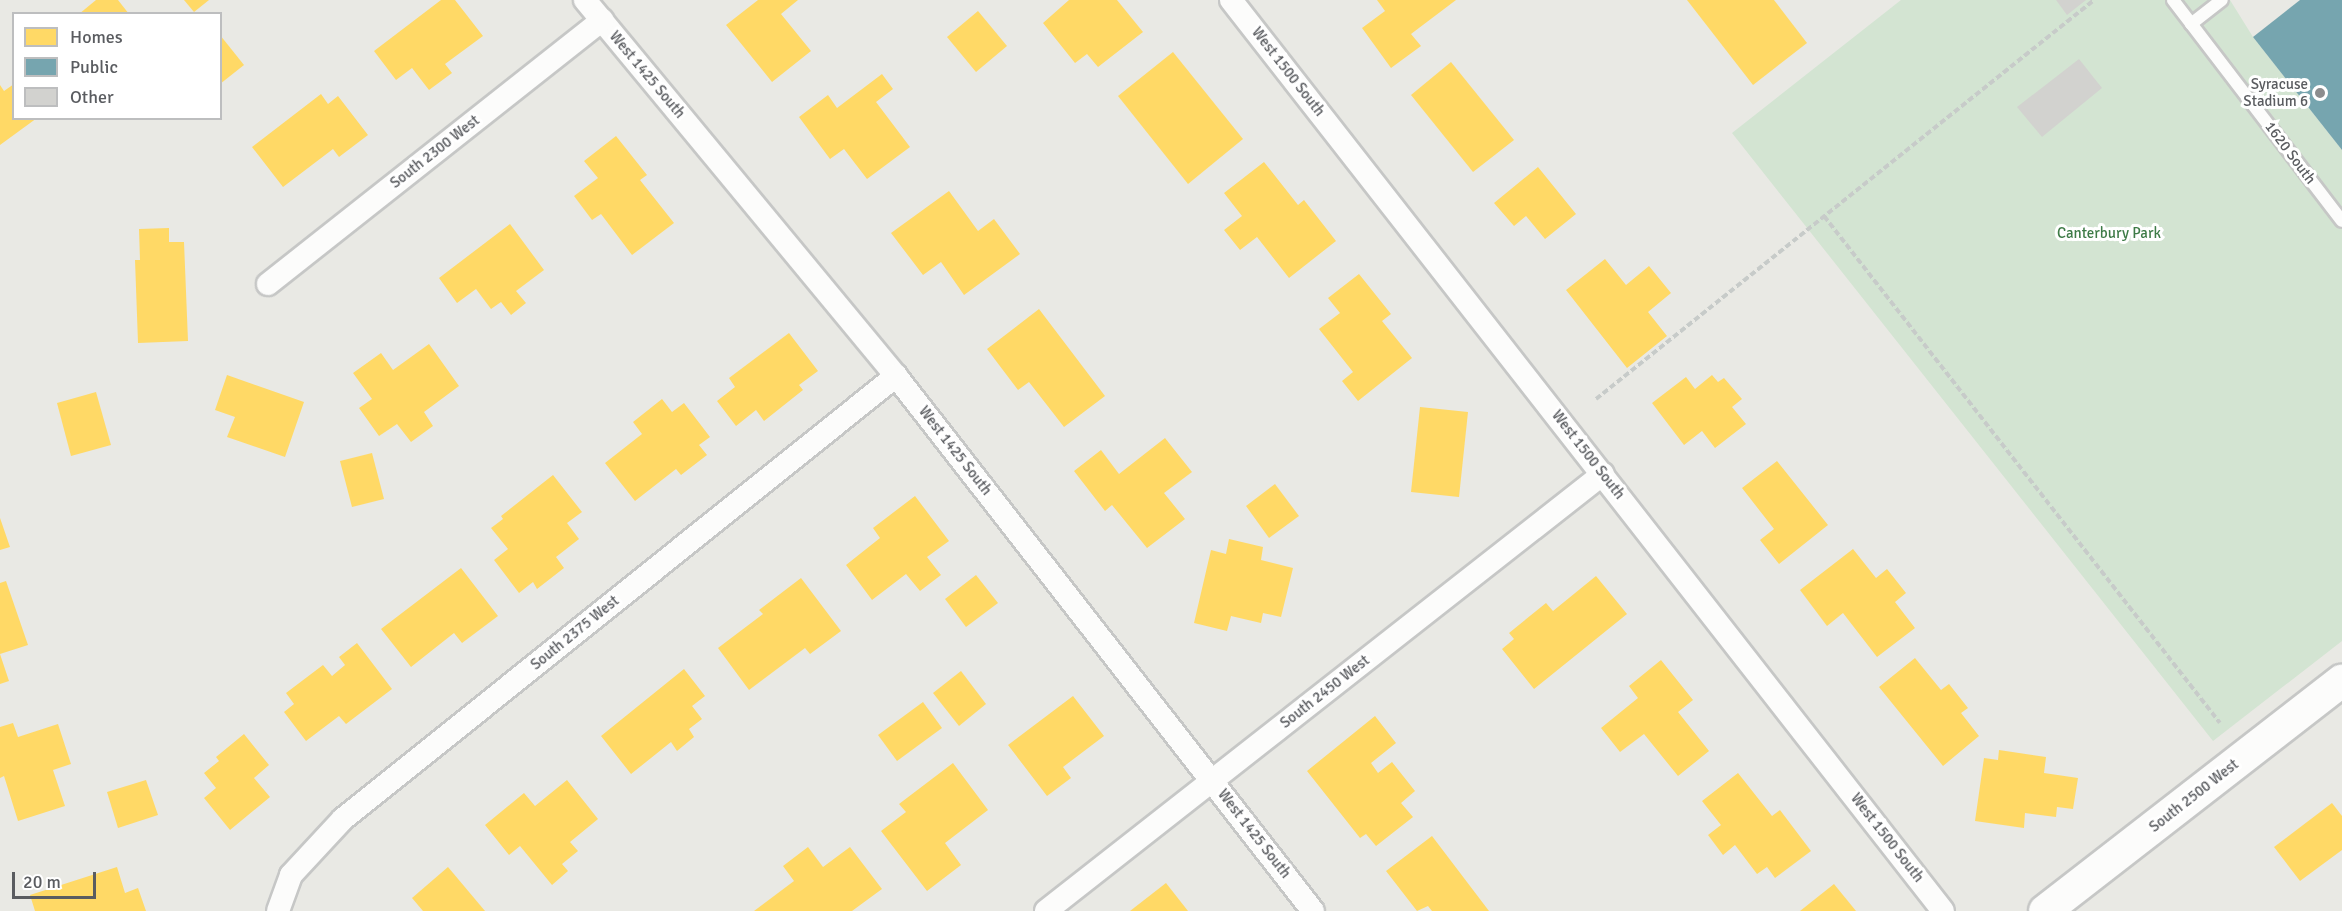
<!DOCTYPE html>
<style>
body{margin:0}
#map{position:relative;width:2342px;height:911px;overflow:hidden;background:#e9e9e4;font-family:Signika,sans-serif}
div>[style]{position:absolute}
.green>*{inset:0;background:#d3e4d2}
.homes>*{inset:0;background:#ffd966}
.public>*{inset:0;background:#76a5af}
.building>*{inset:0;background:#d2d2cf}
.path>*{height:4px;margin-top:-2px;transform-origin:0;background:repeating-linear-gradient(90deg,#c7cbc9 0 6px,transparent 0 9px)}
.roads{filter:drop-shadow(2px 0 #c6c7c6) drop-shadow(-2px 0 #c6c7c6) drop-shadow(0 2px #c6c7c6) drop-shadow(0 -2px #c6c7c6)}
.lane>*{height:12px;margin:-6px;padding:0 6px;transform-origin:6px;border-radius:6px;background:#fcfcfb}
.street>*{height:22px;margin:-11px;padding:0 11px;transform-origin:11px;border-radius:11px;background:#fcfcfb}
.secondary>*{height:32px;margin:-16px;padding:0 16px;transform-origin:16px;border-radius:16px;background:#fcfcfb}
.dots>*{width:16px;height:16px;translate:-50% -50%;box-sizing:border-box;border:3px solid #fff;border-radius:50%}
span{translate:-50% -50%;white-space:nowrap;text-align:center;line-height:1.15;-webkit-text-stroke:6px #fff;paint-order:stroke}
.street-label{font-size:15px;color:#5a5c60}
.poi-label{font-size:15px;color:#5a5c60}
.right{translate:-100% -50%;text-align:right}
.park-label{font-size:15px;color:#3e7b47}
.legend{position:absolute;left:12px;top:12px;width:210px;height:108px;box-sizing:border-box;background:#fff;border:2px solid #bdbebf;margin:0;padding:8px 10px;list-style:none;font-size:18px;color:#5a5c60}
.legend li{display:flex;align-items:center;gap:12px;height:30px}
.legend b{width:30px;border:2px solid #bdbebf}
.scale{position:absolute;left:12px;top:872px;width:84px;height:27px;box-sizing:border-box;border:3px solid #5a5c60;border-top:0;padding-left:8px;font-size:18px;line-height:21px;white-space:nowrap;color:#5a5c60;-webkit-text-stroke:4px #fff;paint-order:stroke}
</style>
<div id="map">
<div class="green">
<i style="clip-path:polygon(1901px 0,2230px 0,2253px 37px,2342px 150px,2342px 641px,2213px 741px,1732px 133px)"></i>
</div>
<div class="homes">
<i style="clip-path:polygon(96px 0,118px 0,129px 14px,79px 14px)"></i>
<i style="clip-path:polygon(184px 0,209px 0,194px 12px)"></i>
<i style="clip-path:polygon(441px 0,455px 0,483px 36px,445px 64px,452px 73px,429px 90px,412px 68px,396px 80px,374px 51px)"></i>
<i style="clip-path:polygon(758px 0,798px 0,781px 14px,811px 51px,772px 82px,726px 25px)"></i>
<i style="clip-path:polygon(1069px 0,1117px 0,1143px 32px,1098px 67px,1087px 54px,1075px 63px,1043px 23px)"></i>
<i style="clip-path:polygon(1377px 0,1456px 0,1411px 34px,1421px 46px,1391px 68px,1362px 28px,1385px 11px)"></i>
<i style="clip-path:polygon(1687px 0,1774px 0,1807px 43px,1753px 85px)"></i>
<i style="clip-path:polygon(978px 11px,1007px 46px,976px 72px,947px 37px)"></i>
<i style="clip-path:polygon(220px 35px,244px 65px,220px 84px)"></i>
<i style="clip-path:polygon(1173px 52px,1243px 139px,1188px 184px,1118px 96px)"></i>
<i style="clip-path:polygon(1451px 62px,1514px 140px,1473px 172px,1411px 95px)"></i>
<i style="clip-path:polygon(882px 74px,893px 89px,876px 102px,910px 147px,867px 179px,844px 149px,830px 159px,799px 117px,828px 95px,837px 108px)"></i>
<i style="clip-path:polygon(14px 84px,14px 118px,37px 118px,0 145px,0 85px,4px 91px)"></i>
<i style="clip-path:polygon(321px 94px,328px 104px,338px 96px,368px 135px,339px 157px,333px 149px,283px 187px,252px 147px)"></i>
<i style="clip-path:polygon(616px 136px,647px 175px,640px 180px,674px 223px,632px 255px,601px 214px,592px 220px,574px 196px,598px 178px,584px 161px)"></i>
<i style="clip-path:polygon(1264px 162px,1298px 205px,1304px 200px,1336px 241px,1289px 278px,1257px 237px,1240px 250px,1224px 230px,1242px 216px,1224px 193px)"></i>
<i style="clip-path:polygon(1538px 167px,1576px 214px,1545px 239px,1526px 216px,1514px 226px,1494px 203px)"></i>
<i style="clip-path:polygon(949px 191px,978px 231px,994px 219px,1020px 254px,964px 295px,941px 262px,923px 275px,891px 233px)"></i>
<i style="clip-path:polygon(510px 224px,544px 270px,516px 291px,526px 303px,511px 315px,501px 302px,491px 309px,476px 289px,457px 303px,439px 278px)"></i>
<i style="clip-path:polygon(169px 228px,169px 242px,184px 242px,188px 341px,138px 343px,135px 260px,140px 260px,139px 229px)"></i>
<i style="clip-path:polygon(1605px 259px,1626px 285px,1649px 266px,1671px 293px,1648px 312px,1667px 336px,1627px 368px,1566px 290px)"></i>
<i style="clip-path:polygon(1359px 274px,1391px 314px,1382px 321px,1412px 358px,1358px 401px,1342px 381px,1353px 372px,1319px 329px,1340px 313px,1328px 298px)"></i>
<i style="clip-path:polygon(1039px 309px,1105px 396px,1064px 427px,1029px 382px,1018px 390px,987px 349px)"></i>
<i style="clip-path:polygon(789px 333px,818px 371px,799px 385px,803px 390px,764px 421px,756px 410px,736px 426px,717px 401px,735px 387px,729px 378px)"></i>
<i style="clip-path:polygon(429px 344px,459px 386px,424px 412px,433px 426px,411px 442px,397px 424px,379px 436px,359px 408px,372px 399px,353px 373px,381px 353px,393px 370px)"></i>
<i style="clip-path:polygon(227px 375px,304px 402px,285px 457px,227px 437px,235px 417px,215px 410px)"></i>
<i style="clip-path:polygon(1712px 375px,1718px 382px,1724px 378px,1742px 399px,1732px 407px,1746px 424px,1715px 448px,1702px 431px,1684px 445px,1652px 403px,1686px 377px,1695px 389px)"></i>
<i style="clip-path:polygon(96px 392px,111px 445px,71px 456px,57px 403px)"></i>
<i style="clip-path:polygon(662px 399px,672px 412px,684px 403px,710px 437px,699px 445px,707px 455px,681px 475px,676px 469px,635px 501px,605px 463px,642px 434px,633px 422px)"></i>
<i style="clip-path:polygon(1420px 407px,1468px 412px,1459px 497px,1411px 492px)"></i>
<i style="clip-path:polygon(1165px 438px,1192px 472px,1164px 493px,1185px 519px,1147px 548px,1112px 505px,1105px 511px,1074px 471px,1101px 450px,1119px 474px)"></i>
<i style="clip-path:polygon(372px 453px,384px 499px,352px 507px,340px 461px)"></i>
<i style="clip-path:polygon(1777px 461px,1828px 525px,1779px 564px,1760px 540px,1774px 529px,1742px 488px)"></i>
<i style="clip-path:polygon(553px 475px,582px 512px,567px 523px,579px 539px,556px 557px,564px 568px,537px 589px,533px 582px,519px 593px,494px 560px,508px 549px,491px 528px,503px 519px,501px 516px)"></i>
<i style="clip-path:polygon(1275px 484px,1299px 516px,1269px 538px,1246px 506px)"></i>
<i style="clip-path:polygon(915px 496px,949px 541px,927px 557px,941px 575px,920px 591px,906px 574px,872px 600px,846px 565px,880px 538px,873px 528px)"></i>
<i style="clip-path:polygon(0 518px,10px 547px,0 550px)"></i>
<i style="clip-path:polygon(1229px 539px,1263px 547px,1261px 560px,1293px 568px,1281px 617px,1263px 613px,1261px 623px,1231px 616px,1227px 631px,1194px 623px,1211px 550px,1226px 554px)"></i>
<i style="clip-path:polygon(1853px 549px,1876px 578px,1887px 569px,1906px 593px,1895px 602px,1915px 628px,1877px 657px,1843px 613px,1827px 626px,1800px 590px)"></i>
<i style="clip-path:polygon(461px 568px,498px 616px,462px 643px,454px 633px,411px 667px,381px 629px)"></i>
<i style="clip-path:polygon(976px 575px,998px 603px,966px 627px,945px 599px)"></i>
<i style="clip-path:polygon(1596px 576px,1627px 614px,1534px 689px,1502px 649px,1514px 639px,1509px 633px,1546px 603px,1553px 611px)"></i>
<i style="clip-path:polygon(801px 578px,841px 631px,810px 654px,805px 648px,749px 690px,718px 648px,763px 614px,759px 610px)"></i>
<i style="clip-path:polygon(6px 581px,28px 645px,0 654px,9px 681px,0 684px,0 583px)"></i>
<i style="clip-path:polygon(357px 643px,392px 689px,346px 724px,339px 716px,306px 741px,284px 712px,294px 704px,286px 693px,323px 665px,332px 676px,345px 665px,339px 657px)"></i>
<i style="clip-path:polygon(1915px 658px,1941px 690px,1949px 684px,1968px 708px,1961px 713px,1979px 736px,1943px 766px,1879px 687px)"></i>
<i style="clip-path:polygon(1661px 660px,1693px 700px,1678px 712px,1709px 751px,1678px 776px,1644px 734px,1620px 752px,1601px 728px,1638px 698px,1629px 686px)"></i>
<i style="clip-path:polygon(684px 669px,705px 696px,692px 706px,702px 719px,689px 729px,694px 737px,677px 751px,671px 742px,631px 774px,601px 736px)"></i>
<i style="clip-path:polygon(961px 671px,986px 704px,959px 726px,933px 693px)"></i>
<i style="clip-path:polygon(1073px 696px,1104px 736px,1063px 767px,1071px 778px,1047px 796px,1008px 745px)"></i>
<i style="clip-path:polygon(923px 702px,942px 728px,897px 761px,878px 735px)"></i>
<i style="clip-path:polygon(1375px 716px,1396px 743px,1371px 763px,1378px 773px,1392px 762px,1415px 791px,1401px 803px,1413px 817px,1376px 846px,1366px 834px,1360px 838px,1307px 771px)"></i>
<i style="clip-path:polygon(13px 723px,18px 737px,58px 724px,71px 764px,53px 770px,65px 806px,18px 821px,4px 776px,0 778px,0 727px)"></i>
<i style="clip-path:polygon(244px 734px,269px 765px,254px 778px,270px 797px,230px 830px,204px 798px,216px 788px,204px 773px,219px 761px,216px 757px)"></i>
<i style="clip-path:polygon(1999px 750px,2046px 757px,2044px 773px,2078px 778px,2073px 809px,2057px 807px,2056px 817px,2025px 813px,2024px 828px,1975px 821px,1984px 758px,1998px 760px)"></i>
<i style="clip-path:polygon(953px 763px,988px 810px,945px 843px,961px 865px,927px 891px,881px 831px,906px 812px,899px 804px)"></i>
<i style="clip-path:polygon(1738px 773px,1772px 816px,1780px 810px,1811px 851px,1775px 878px,1767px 867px,1757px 874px,1735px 845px,1723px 855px,1708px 835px,1721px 825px,1702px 801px)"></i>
<i style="clip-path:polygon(146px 780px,158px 815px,118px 828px,107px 792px)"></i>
<i style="clip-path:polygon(567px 780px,598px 819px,570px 842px,578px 851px,562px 864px,568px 871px,552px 885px,520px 846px,509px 855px,485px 825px,524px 793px,535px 806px)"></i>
<i style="clip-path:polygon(2332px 803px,2342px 816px,2342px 850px,2300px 881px,2274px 847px)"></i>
<i style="clip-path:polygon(1432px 836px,1489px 911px,1432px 911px,1428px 906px,1417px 911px,1386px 871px)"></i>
<i style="clip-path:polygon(808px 847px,823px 867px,850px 847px,882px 889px,852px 911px,754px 911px,794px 881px,783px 866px)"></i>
<i style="clip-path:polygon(117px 867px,125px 893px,138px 888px,146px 911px,35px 911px,30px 895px)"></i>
<i style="clip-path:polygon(448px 867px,485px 911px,423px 911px,412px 898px)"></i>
<i style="clip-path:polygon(1166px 883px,1188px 911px,1130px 911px)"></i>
<i style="clip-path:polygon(1834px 884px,1856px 911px,1800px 911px)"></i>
</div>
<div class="public">
<i style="clip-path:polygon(2300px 0,2342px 0,2342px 150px,2253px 37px)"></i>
</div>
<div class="building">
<i style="clip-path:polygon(2056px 0,2086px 0,2067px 15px)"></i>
<i style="clip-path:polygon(2079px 59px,2102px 88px,2042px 137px,2017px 107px)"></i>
</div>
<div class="path">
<i style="left:1824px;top:216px;width:643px;rotate:52.01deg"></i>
<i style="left:1596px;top:399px;width:638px;rotate:-38.7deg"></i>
</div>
<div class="roads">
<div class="lane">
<i style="left:2173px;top:0;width:278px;rotate:52.6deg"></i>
<i style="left:2191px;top:24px;width:39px;rotate:-38deg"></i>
</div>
<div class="street">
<i style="left:585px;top:0;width:488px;rotate:50.4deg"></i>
<i style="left:896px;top:376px;width:678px;rotate:52.07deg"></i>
<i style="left:1231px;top:0;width:1156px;rotate:51.99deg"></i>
<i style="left:268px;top:284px;width:426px;rotate:-38.3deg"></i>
<i style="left:278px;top:911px;width:38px;rotate:-70deg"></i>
<i style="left:291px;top:875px;width:76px;rotate:-47.1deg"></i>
<i style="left:343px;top:819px;width:709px;rotate:-38.7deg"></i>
<i style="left:1046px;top:911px;width:708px;rotate:-38.12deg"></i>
</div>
<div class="secondary">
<i style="left:2045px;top:911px;width:376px;rotate:-37.8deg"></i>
</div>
</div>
<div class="dots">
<i style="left:2320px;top:93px;background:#8c8d8e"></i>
</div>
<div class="street-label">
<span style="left:1288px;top:72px;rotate:52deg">West 1500 South</span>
<span style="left:647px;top:75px;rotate:50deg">West 1425 South</span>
<span style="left:435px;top:152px;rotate:-38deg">South 2300 West</span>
<span style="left:2290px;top:153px;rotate:53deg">1620 South</span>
<span style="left:955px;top:451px;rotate:52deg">West 1425 South</span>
<span style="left:1588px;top:455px;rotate:52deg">West 1500 South</span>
<span style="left:575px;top:633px;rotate:-39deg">South 2375 West</span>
<span style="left:1325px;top:692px;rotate:-38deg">South 2450 West</span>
<span style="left:2194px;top:796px;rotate:-38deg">South 2500 West</span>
<span style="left:1254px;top:834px;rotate:52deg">West 1425 South</span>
<span style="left:1887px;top:838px;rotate:52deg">West 1500 South</span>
</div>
<div class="poi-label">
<span class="right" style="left:2308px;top:93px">Syracuse<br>Stadium 6</span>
</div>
<div class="park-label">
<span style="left:2109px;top:234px">Canterbury Park</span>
</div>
<ul class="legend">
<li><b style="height:16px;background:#ffd966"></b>Homes</li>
<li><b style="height:16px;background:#76a5af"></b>Public</li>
<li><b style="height:16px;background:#d2d2cf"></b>Other</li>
</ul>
<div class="scale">20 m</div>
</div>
